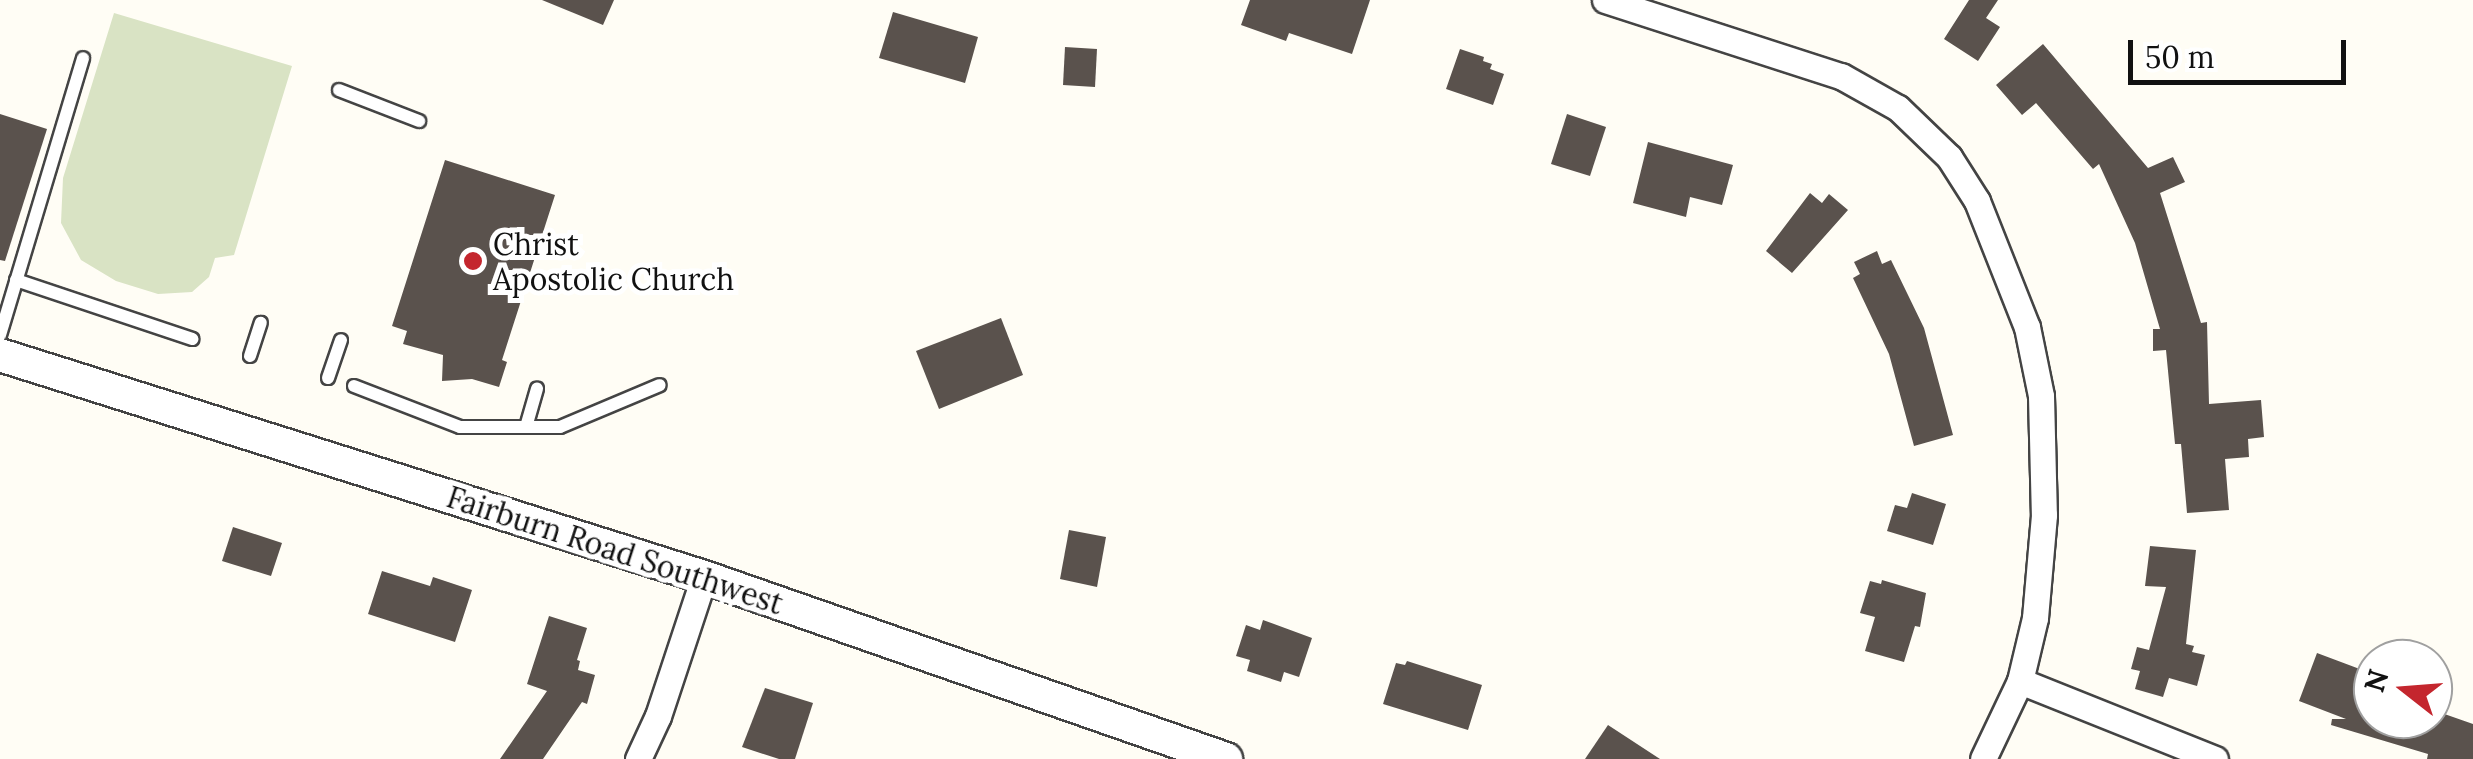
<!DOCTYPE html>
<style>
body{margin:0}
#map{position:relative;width:2473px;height:759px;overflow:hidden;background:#fffdf5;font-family:Lora,serif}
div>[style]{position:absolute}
.cemetery>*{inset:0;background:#d9e3c4}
.building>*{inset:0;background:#5a524d}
.roads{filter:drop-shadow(2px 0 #444) drop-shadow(-2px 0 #444) drop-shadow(0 2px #444) drop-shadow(0 -2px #444)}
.service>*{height:12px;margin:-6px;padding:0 6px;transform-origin:6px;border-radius:6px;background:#fff}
.minor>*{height:25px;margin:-12.5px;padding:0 12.5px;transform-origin:12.5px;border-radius:12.5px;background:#fff}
.tertiary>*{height:32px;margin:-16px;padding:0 16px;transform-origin:16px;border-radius:16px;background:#fff}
.dots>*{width:28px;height:28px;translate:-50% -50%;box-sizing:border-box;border:5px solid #fff;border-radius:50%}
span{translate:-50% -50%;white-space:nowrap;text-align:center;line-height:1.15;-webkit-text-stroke:10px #fff;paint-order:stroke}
.poi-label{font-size:30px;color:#111}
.left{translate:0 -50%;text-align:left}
.street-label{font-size:30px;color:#111}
.north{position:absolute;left:2353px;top:639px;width:100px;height:100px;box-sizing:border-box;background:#fff;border:2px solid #a0a0a0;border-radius:50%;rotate:287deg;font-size:28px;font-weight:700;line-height:40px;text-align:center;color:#111}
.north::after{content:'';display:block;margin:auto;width:35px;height:45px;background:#c4262e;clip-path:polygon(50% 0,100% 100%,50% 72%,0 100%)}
.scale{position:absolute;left:2128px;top:40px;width:218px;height:45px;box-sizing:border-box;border:5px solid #111;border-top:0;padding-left:12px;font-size:30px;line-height:35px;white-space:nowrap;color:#111;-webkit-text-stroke:8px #fff;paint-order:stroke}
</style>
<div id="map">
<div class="cemetery">
<i style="clip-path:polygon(114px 13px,292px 66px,234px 255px,215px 258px,209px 277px,192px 292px,158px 294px,116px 281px,81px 260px,61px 223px,63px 178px)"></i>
</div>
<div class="building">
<i style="clip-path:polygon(542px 0,614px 0,603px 25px)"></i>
<i style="clip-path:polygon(1250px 0,1370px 0,1352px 54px,1289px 33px,1286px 41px,1241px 25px)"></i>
<i style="clip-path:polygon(1969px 0,1998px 0,1986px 18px,2000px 27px,1978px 61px,1944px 39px)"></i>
<i style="clip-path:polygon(893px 12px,978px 37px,965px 83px,879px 58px)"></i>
<i style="clip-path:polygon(2043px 44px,2148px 168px,2173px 157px,2185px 182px,2160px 193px,2201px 323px,2207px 322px,2209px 404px,2261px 400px,2264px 437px,2248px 439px,2249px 457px,2225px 459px,2229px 510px,2187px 513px,2181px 444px,2175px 444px,2166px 350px,2153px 351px,2153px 329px,2160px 329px,2135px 243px,2099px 164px,2093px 169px,2036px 103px,2022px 115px,1996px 85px)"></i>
<i style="clip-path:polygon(1065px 47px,1097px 49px,1095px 87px,1063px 85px)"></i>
<i style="clip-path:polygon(1460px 49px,1484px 57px,1483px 61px,1492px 64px,1490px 69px,1504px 74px,1493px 105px,1446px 89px)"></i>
<i style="clip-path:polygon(0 114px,47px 129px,5px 261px,0 260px)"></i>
<i style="clip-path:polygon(1567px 114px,1606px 127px,1590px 176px,1551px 164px)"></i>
<i style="clip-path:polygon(1648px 142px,1733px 165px,1722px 205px,1690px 197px,1686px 217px,1633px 203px)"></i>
<i style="clip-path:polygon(445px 160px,555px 195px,502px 360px,507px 362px,499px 387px,472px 379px,442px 381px,443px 355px,403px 344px,407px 331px,392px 326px)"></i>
<i style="clip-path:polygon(1810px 193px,1822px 203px,1829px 194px,1848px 210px,1792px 273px,1766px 251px)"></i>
<i style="clip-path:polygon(1877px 251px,1882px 264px,1891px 260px,1924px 328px,1953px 435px,1914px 446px,1889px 354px,1853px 278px,1860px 274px,1854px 262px)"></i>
<i style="clip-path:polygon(1001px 318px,1023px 375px,939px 409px,916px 351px)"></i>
<i style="clip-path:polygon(1912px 493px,1946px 504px,1933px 545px,1887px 531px,1895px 505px,1907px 508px)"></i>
<i style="clip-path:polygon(233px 527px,282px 543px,271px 576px,222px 561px)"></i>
<i style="clip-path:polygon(1069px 530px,1106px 537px,1097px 587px,1060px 579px)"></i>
<i style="clip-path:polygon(2150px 546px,2196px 550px,2186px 644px,2194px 646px,2192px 652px,2205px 655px,2197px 686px,2169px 678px,2163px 697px,2135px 689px,2140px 671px,2131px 669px,2137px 647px,2149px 650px,2166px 587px,2145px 586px)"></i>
<i style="clip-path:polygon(382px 571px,430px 586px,433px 577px,472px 590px,455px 642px,368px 614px)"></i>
<i style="clip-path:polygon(1882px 580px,1926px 593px,1920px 627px,1915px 626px,1904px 662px,1865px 651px,1875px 617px,1860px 613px,1870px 581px,1881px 584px)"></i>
<i style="clip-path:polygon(549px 616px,587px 628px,577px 660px,580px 661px,578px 670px,595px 675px,587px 704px,582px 702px,543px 759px,500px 759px,547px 691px,527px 684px)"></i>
<i style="clip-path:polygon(1263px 620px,1312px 638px,1299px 677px,1284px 672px,1281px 682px,1247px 671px,1250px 660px,1236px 656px,1246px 625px,1260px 630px)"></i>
<i style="clip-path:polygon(2317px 653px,2373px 674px,2373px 719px,2433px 719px,2433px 710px,2473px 724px,2473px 759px,2427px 759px,2428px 754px,2331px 725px,2332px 719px,2346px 719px,2299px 701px)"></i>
<i style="clip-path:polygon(1407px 661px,1482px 685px,1468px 730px,1383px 704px,1396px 663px,1405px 665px)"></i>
<i style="clip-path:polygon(765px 688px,813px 703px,795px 759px,779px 759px,742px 747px)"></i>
<i style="clip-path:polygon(1608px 725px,1660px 759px,1585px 759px)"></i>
</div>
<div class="roads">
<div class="service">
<i style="left:339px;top:90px;width:86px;rotate:21.2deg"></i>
<i style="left:16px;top:280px;width:186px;rotate:18.5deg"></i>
<i style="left:0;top:335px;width:289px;rotate:-73.3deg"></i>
<i style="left:250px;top:356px;width:35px;rotate:-72deg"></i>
<i style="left:328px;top:378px;width:40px;rotate:-71.1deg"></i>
<i style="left:354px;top:386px;width:114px;rotate:21.1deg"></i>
<i style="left:460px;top:427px;width:100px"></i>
<i style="left:560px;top:427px;width:108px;rotate:-22.8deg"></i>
<i style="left:526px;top:427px;width:40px;rotate:-74deg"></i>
</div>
<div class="minor">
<i style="left:1605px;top:0;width:248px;rotate:17.9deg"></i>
<i style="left:1841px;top:76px;width:65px;rotate:29.3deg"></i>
<i style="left:1898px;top:108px;width:71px;rotate:43.9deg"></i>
<i style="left:1949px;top:157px;width:52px;rotate:57.5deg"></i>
<i style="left:1977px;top:201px;width:136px;rotate:68.4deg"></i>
<i style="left:2027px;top:327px;width:70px;rotate:78.5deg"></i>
<i style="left:2041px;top:396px;width:119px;rotate:88.6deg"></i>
<i style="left:2044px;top:515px;width:103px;rotate:95deg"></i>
<i style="left:2035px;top:618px;width:65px;rotate:103.4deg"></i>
<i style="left:2020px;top:681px;width:86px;rotate:115.4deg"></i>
<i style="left:2020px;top:681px;width:210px;rotate:21.8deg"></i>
<i style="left:638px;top:759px;width:47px;rotate:-65.1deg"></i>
<i style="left:658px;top:716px;width:146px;rotate:-71.7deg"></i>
</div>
<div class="tertiary">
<i style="left:0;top:355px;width:738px;rotate:17.5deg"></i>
<i style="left:704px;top:577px;width:553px;rotate:19.22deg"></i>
</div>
</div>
<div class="dots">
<i style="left:473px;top:261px;background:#c4262e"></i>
</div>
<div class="poi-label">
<span class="left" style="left:493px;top:261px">Christ<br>Apostolic Church</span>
</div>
<div class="street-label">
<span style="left:615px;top:550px;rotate:18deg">Fairburn Road Southwest</span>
</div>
<div class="north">N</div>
<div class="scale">50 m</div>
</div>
